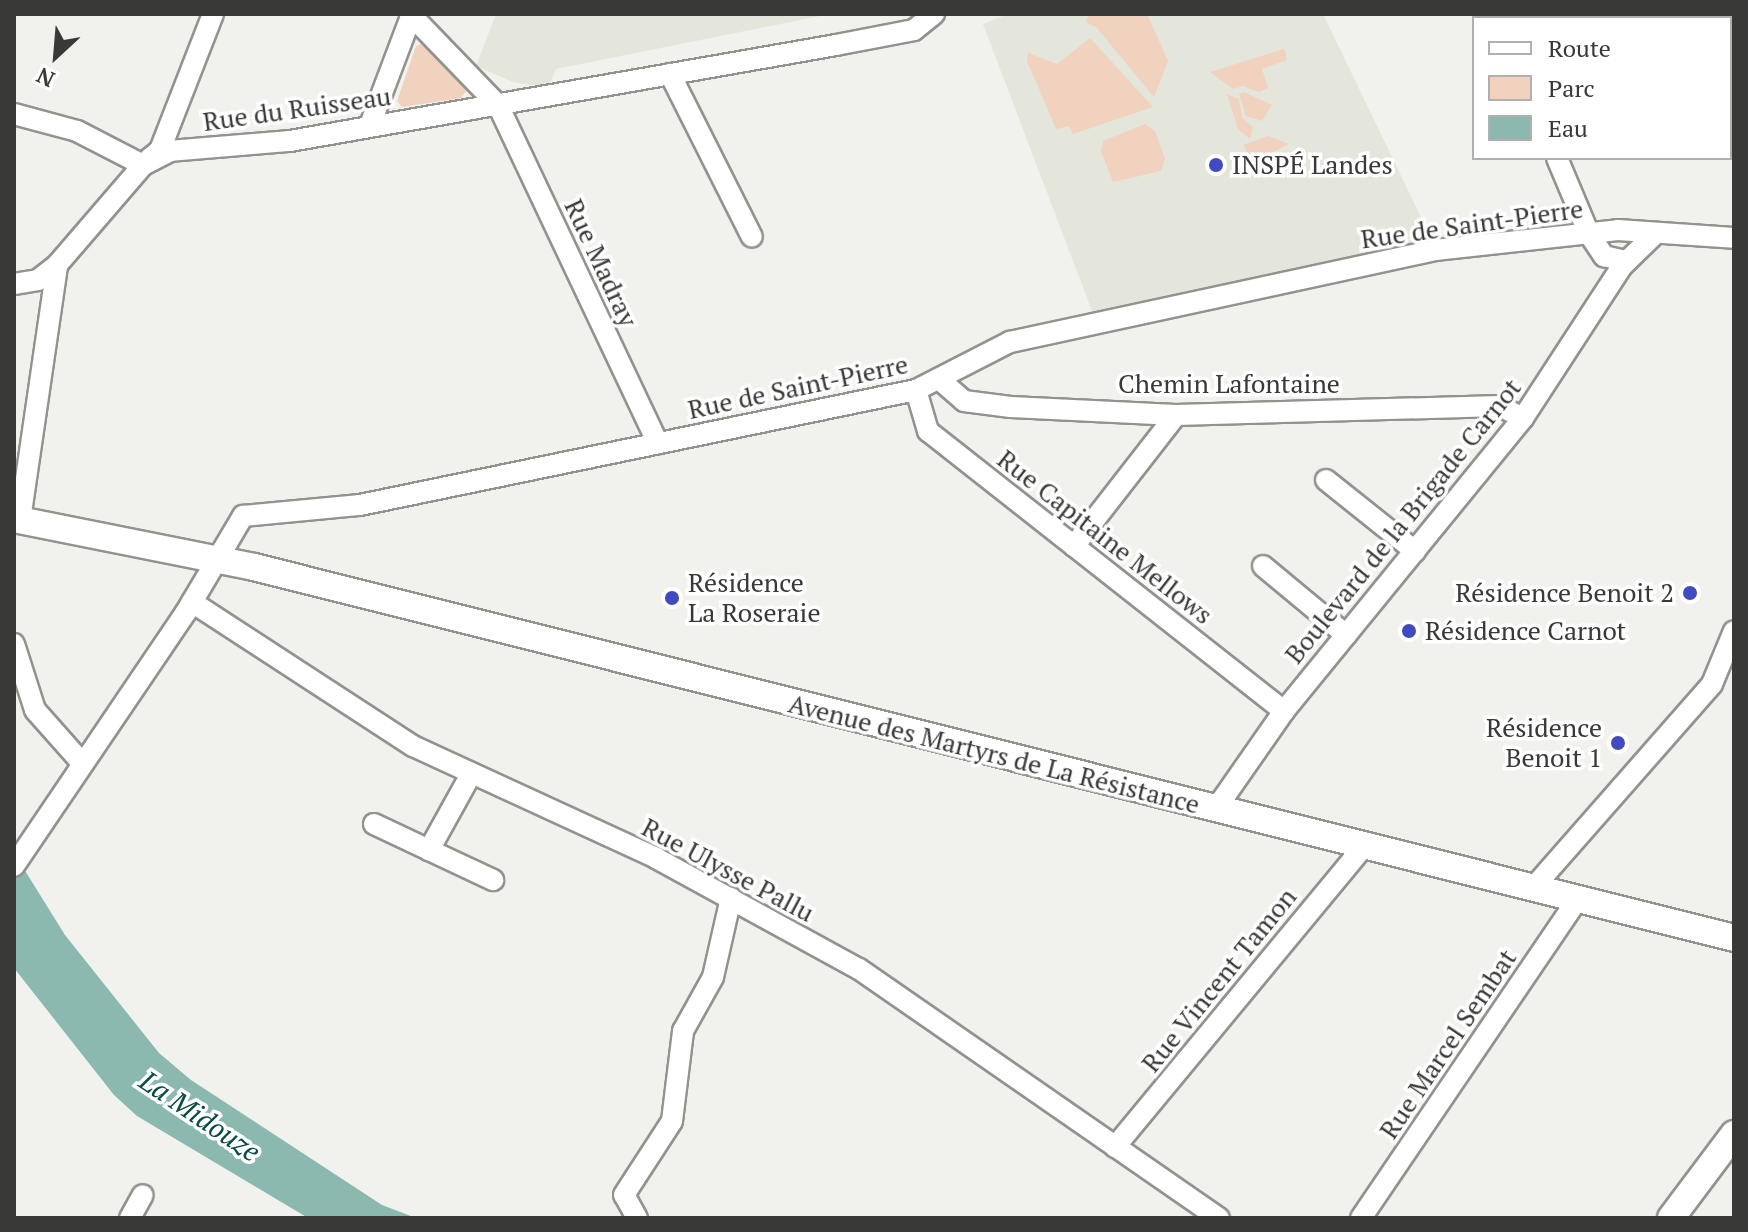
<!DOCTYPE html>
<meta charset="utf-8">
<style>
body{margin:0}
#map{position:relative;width:1748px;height:1232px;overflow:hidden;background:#f1f2ed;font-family:"PT Serif",serif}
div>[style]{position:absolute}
.built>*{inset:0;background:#e4e6db}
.green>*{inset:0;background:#f0d2be}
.water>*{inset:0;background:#8bb9af}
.roads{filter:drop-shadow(2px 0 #92938e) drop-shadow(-2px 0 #92938e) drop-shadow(0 2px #92938e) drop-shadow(0 -2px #92938e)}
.minor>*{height:20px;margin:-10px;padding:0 10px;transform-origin:10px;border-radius:10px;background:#fff}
.major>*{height:26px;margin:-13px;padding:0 13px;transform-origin:13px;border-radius:13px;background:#fff}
.dots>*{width:22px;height:22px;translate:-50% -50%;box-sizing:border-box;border:4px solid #fff;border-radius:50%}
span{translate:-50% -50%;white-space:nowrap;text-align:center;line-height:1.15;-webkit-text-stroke:7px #fff;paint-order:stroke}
.street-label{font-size:26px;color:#393937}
.poi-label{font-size:26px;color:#393937}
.left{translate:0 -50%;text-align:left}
.right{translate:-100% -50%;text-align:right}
.water-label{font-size:28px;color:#094c43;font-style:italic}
.frame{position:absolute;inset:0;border:16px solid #393937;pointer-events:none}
.legend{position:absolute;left:1472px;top:16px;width:260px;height:144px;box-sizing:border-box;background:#fff;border:2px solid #b0b0af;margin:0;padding:10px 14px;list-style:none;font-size:24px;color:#393937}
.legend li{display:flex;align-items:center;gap:16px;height:40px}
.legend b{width:40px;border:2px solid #b0b0af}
.north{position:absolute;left:16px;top:16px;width:80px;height:80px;-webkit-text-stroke:6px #fff;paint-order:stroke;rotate:206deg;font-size:22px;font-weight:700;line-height:32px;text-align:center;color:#393937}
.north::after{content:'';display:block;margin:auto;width:28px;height:36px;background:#393937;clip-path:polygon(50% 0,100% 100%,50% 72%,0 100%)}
</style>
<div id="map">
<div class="built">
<i style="clip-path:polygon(496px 14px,830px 14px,556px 69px,548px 88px,513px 82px,476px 66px)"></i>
<i style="clip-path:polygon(1008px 14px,1323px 14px,1433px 242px,1092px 311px,983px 24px)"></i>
</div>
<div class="green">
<i style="clip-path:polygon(1089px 14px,1147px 14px,1168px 61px,1154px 97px,1096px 27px,1086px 22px)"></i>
<i style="clip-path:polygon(1090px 38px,1153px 107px,1073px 134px,1069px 126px,1056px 129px,1027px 61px,1028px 53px,1057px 64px)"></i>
<i style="clip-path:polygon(424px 43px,467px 90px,461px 98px,402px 107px,397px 101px,416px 46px)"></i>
<i style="clip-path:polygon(1284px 49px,1287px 60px,1262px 69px,1268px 88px,1259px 92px,1243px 86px,1233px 89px,1210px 72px)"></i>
<i style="clip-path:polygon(1244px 92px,1272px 105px,1262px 121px,1246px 116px,1239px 94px)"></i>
<i style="clip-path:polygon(1227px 94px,1239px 99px,1242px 118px,1253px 127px,1250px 139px,1238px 129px)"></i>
<i style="clip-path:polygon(1145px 124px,1155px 131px,1165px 159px,1161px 171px,1113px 182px,1101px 151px,1103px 141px)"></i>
<i style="clip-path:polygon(1268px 136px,1289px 144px,1265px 156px,1248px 156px,1244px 145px)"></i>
</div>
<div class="water">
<i style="clip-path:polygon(14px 853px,65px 935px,159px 1053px,191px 1080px,382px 1205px,416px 1218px,308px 1218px,137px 1116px,114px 1095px,14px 968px)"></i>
</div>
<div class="roads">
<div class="minor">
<i style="left:410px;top:14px;width:127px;rotate:46deg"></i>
<i style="left:498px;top:105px;width:374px;rotate:64.7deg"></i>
<i style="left:1485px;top:14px;width:4px;rotate:63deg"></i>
<i style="left:670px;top:74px;width:182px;rotate:63.3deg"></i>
<i style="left:14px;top:114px;width:65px;rotate:15.1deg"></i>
<i style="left:77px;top:131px;width:74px;rotate:27.3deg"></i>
<i style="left:370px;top:125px;width:119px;rotate:-69.3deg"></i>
<i style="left:1557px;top:158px;width:82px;rotate:67.2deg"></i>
<i style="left:1589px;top:234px;width:27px;rotate:56deg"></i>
<i style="left:1604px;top:256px;width:23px;rotate:13deg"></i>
<i style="left:149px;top:159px;width:14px;rotate:-39deg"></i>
<i style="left:160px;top:150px;width:146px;rotate:-68.7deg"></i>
<i style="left:14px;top:284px;width:24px;rotate:-9deg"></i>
<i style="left:38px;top:280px;width:24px;rotate:-38deg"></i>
<i style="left:57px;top:265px;width:132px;rotate:-49.3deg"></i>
<i style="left:143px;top:165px;width:30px;rotate:-27deg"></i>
<i style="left:170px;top:151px;width:120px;rotate:-4.8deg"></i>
<i style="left:290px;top:141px;width:554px;rotate:-9.97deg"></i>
<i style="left:836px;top:45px;width:79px;rotate:-10.9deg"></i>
<i style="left:914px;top:30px;width:26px;rotate:-39deg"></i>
<i style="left:940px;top:380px;width:32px;rotate:41deg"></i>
<i style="left:964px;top:401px;width:47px;rotate:7.3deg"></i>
<i style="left:1011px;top:407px;width:165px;rotate:2.8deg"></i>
<i style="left:1176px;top:415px;width:324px;rotate:-1.6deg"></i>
<i style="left:1500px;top:406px;width:26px;rotate:28deg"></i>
<i style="left:916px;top:390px;width:43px;rotate:73.7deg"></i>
<i style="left:928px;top:431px;width:453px;rotate:38.2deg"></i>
<i style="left:1326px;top:480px;width:114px;rotate:38.6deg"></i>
<i style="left:20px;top:520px;width:258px;rotate:-81.7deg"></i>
<i style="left:1074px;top:546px;width:166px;rotate:-52.1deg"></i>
<i style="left:1263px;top:566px;width:108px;rotate:39.7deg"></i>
<i style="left:192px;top:602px;width:264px;rotate:33.1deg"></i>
<i style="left:413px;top:746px;width:268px;rotate:24.7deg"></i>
<i style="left:656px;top:858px;width:231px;rotate:28.7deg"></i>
<i style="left:859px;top:969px;width:438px;rotate:34.7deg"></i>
<i style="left:14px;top:644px;width:69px;rotate:72.3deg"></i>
<i style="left:35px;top:710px;width:72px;rotate:48.4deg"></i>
<i style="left:470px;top:776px;width:85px;rotate:119deg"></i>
<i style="left:429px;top:850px;width:71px;rotate:25.1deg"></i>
<i style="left:1215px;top:810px;width:121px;rotate:-55.1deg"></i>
<i style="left:1284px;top:711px;width:378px;rotate:-50.8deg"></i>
<i style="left:1523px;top:418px;width:181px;rotate:-56.9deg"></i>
<i style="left:1622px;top:266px;width:43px;rotate:-44.1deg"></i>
<i style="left:374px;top:824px;width:61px;rotate:25.3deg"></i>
<i style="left:14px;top:866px;width:307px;rotate:-55.9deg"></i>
<i style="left:186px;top:612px;width:112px;rotate:-59.3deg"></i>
<i style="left:243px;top:516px;width:118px;rotate:-5.4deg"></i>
<i style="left:360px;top:505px;width:568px;rotate:-11.69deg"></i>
<i style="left:916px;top:390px;width:106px;rotate:-27.1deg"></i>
<i style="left:1010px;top:342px;width:435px;rotate:-12.2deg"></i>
<i style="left:1435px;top:250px;width:184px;rotate:-6.2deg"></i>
<i style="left:1618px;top:230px;width:116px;rotate:3.9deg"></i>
<i style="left:1533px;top:888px;width:271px;rotate:-48.7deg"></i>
<i style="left:1712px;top:684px;width:57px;rotate:-67.5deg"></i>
<i style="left:1115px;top:1147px;width:391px;rotate:-50.4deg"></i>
<i style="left:130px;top:1218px;width:26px;rotate:-61deg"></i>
<i style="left:637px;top:1218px;width:26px;rotate:-119deg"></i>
<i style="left:624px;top:1195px;width:88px;rotate:-57deg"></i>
<i style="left:672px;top:1121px;width:91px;rotate:-83deg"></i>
<i style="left:683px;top:1031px;width:62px;rotate:-60.9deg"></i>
<i style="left:713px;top:977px;width:81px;rotate:-77.2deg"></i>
<i style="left:1361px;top:1218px;width:386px;rotate:-55.8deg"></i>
</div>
<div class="major">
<i style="left:14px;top:519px;width:245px;rotate:11.3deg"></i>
<i style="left:254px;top:567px;width:1526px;rotate:14.07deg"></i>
<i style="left:1671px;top:1218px;width:105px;rotate:-53.1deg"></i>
</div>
</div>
<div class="dots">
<i style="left:1216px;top:165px;background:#414bbf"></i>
<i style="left:1690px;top:593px;background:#414bbf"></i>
<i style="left:672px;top:598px;background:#414bbf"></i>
<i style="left:1409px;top:631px;background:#414bbf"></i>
<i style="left:1618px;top:743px;background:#414bbf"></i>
</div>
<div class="street-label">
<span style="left:297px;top:109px;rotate:-8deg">Rue du Ruisseau</span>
<span style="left:1472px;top:224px;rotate:-8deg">Rue de Saint-Pierre</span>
<span style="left:601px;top:263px;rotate:65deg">Rue Madray</span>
<span style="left:1229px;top:384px">Chemin Lafontaine</span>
<span style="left:798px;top:387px;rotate:-12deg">Rue de Saint-Pierre</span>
<span style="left:1403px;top:521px;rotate:-51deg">Boulevard de la Brigade Carnot</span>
<span style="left:1105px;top:537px;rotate:38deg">Rue Capitaine Mellows</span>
<span style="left:994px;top:754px;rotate:14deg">Avenue des Martyrs de La Résistance</span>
<span style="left:728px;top:870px;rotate:28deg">Rue Ulysse Pallu</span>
<span style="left:1219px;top:980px;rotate:-51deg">Rue Vincent Tamon</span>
<span style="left:1448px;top:1044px;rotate:-56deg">Rue Marcel Sembat</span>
</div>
<div class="poi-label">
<span class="left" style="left:1232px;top:165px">INSPÉ Landes</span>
<span class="left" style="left:688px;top:598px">Résidence<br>La Roseraie</span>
<span class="right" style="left:1674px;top:593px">Résidence Benoit 2</span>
<span class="left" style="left:1425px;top:631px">Résidence Carnot</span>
<span class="right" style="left:1602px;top:743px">Résidence<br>Benoit 1</span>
</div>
<div class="water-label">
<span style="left:200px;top:1116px;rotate:34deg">La Midouze</span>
</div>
<div class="frame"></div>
<ul class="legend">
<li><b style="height:10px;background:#fff"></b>Route</li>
<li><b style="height:22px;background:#f0d2be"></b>Parc</li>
<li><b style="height:22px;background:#8bb9af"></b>Eau</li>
</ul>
<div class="north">N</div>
</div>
